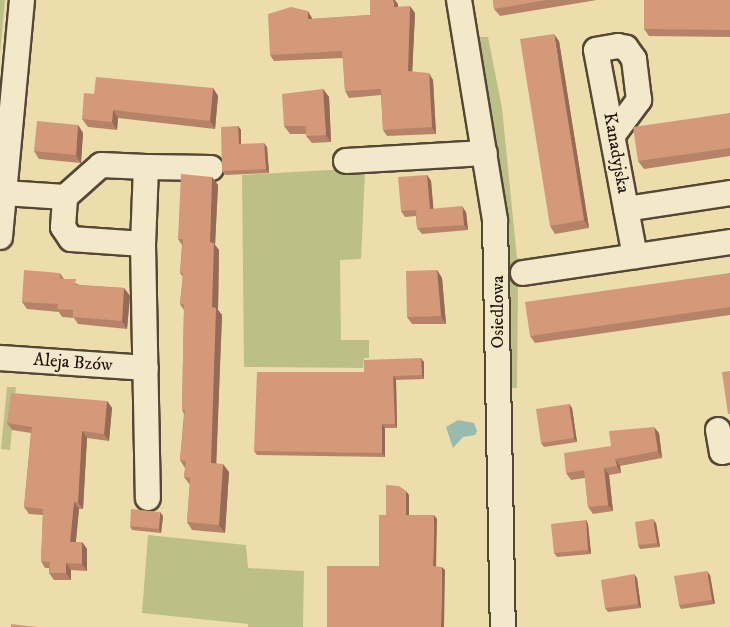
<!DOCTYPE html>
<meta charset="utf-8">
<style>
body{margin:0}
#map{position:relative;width:730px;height:627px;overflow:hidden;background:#edddad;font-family:"IM FELL DW Pica",serif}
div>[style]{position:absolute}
.green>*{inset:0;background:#bcc088}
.water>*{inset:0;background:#99bbad}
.roads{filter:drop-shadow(2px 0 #554736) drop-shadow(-2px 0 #554736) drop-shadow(0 2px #554736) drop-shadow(0 -2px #554736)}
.minor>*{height:24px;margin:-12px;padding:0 12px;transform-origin:12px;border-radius:12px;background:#f3e9ca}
.wall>*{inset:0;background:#b58468}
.shaded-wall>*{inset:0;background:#946b55}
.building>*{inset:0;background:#d39979}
span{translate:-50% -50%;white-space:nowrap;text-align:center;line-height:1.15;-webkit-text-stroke:4.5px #f3e9ca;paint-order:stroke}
.street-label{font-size:18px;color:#22150e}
</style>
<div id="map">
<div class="green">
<i style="clip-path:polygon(0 0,5px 0,0 53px)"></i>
<i style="clip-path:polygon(479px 37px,488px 37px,502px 108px,517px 258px,521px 259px,524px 281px,518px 286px,517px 388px,509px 388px,503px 242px)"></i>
<i style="clip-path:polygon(347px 169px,365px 172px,361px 259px,340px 260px,341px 340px,369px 340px,369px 358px,364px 358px,363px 368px,244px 367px,242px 175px)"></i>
<i style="clip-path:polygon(7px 387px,16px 387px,10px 450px,1px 449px)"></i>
<i style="clip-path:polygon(148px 535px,246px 545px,248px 568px,304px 571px,303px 627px,248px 627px,248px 624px,142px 613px)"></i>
</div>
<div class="water">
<i style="clip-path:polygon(458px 420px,474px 423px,477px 431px,475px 435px,463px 437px,453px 448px,446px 427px)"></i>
</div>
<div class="roads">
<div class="minor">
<i style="left:459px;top:0;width:223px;rotate:80.7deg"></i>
<i style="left:495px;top:220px;width:407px;rotate:88.9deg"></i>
<i style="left:613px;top:135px;width:44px;rotate:-53.4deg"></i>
<i style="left:639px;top:100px;width:41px;rotate:-97deg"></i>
<i style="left:634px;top:59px;width:14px;rotate:-126deg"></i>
<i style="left:626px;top:48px;width:8px;rotate:-166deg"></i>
<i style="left:618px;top:46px;width:22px;rotate:170deg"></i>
<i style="left:596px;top:50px;width:210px;rotate:79.3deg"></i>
<i style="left:346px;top:161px;width:139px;rotate:-3.3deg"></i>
<i style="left:146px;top:167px;width:65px;rotate:0.9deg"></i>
<i style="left:4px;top:193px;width:61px;rotate:3.8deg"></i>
<i style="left:65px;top:197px;width:48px;rotate:-41.6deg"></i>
<i style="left:101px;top:165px;width:45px;rotate:2.5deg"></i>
<i style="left:146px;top:167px;width:77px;rotate:92.2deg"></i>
<i style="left:143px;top:244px;width:72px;rotate:-176deg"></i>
<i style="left:71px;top:239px;width:14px;rotate:-124deg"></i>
<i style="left:63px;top:227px;width:30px;rotate:-86deg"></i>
<i style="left:626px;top:209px;width:105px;rotate:-8.7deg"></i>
<i style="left:0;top:237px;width:238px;rotate:-84.7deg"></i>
<i style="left:143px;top:244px;width:254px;rotate:88.9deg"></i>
<i style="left:523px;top:273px;width:209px;rotate:-8.5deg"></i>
<i style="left:0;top:358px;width:146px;rotate:3.9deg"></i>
<i style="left:718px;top:430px;width:22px;rotate:80deg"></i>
<i style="left:722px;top:452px;width:8px;rotate:-14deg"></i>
</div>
</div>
<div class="wall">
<i style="clip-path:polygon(493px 0,597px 0,500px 16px,494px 9px)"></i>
<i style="clip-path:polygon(730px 0,730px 37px,649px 36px,644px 29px)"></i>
<i style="clip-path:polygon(398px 4px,398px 7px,415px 13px,412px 72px,433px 80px,436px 134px,387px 136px,383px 130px,381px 95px,349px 98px,345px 91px,343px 58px,274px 61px,270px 55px,312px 18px,312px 19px,370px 15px)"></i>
<i style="clip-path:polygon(559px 41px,589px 228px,555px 234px,550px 226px)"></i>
<i style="clip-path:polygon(213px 88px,218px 96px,215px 129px,118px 118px,117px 130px,88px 127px,82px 119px,94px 94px)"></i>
<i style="clip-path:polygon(323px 89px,329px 97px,331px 142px,312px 143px,306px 136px,306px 134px,290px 134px,284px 126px)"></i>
<i style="clip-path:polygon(730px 113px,730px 156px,644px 169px,638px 161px)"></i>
<i style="clip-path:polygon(78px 125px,83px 133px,81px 163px,39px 159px,34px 151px)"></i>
<i style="clip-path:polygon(238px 126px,241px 130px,241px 144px,267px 147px,269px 173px,225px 175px,222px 171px)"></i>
<i style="clip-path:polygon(427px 175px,431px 181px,433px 209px,466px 212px,468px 230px,422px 234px,417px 228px,416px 216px,405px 217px,401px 211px)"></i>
<i style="clip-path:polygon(212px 177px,218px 185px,215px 245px,219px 250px,218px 310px,222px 315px,216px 463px,229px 472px,225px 533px,192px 530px,187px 522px,190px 485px,184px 477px,185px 468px,180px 460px,184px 414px,182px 410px,184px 310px,180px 304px,183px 277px,180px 273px,182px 245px,178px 239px)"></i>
<i style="clip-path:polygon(437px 270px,442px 278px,446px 324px,412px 324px,407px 317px)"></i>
<i style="clip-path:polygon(60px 273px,64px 279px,80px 285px,124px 288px,130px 296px,127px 329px,78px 324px,74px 318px,62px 317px,59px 312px,27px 309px,22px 302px)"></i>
<i style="clip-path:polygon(730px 273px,730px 315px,535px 343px,530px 336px)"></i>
<i style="clip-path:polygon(424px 362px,424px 379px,396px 380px,397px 428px,385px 428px,385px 457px,257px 455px,254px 451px,364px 372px)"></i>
<i style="clip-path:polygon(107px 401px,112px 408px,109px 441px,87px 438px,83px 509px,79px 509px,76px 542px,82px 542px,87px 549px,87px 571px,71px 570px,71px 580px,54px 580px,49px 573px,49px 568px,45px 568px,41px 561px,43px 515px,29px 514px,24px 507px,31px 433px,12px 430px,7px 423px)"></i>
<i style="clip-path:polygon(569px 404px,572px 408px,577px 442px,544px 447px,541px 443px)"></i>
<i style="clip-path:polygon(659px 433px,662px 458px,620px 466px,621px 473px,609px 475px,613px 511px,593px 514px,588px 507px,585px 478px,571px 480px,566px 473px)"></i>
<i style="clip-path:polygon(163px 516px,161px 533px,132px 530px,130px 526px)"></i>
<i style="clip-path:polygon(586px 520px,588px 524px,591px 554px,557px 557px,554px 553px)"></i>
<i style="clip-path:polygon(656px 523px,660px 547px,640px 549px,638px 545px)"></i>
<i style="clip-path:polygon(710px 575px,715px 604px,681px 609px,679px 605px)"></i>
<i style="clip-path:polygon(637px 578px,641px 608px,608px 612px,605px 608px)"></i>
</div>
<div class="shaded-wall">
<i style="clip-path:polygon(393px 0,395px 0,398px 4px,398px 13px,394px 7px)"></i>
<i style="clip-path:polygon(410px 6px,415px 13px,412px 78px,408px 71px)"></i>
<i style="clip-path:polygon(308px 11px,312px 18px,313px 26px,308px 19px)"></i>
<i style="clip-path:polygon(554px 34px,559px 41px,589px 228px,584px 220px)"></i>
<i style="clip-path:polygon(429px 73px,433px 80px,436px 134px,432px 127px)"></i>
<i style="clip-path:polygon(213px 88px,218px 96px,215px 129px,210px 121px)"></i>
<i style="clip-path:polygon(323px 89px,329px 97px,331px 142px,326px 135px)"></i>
<i style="clip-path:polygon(113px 110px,118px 118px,117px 130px,112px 122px)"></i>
<i style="clip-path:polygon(78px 125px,83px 133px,81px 163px,76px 155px)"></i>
<i style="clip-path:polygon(238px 126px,241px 130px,241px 148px,239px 144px)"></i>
<i style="clip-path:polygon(264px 143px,267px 147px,269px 173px,266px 169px)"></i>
<i style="clip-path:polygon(427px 175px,431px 181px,434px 215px,430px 209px)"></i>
<i style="clip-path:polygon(212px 177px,218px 185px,215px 245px,219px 250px,218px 310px,222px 315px,216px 471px,211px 463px,212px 307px,210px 242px)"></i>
<i style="clip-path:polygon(462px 206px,466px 212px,468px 230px,464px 225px)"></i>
<i style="clip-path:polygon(437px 270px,442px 278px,446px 324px,441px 316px)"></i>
<i style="clip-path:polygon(124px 288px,130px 296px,127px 329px,122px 321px)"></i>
<i style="clip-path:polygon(421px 358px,424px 362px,424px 379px,422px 375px)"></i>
<i style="clip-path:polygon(393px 376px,396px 380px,397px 428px,395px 424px)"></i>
<i style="clip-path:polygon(107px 401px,112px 408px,109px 441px,104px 434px)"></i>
<i style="clip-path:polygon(569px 404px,572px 408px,577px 442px,574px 438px)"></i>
<i style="clip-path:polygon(382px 424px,385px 428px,385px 457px,382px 453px)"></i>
<i style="clip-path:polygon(654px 427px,659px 433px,662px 458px,658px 451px)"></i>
<i style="clip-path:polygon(82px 431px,87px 438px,83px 509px,78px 502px)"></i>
<i style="clip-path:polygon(615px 459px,620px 466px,621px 473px,617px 466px)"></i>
<i style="clip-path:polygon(223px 464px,229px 472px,225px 533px,219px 525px)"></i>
<i style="clip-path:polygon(604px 468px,609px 475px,613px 511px,608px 505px)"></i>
<i style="clip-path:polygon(406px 491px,409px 495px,409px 519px,406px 515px)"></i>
<i style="clip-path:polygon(74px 502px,79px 509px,75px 549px,70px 542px)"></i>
<i style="clip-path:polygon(160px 512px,163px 516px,161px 533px,159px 529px)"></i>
<i style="clip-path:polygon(434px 515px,437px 519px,436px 570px,433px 566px)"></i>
<i style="clip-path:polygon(653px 519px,656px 523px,660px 547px,657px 543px)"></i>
<i style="clip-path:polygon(586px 520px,588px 524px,591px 554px,588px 550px)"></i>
<i style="clip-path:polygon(82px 542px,87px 549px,87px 571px,82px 564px)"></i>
<i style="clip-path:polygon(66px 563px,71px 570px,71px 580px,66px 573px)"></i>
<i style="clip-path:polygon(442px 567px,445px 570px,444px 627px,441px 627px)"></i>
<i style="clip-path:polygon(707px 571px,710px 575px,715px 604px,712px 600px)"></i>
<i style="clip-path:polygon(634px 574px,637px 578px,641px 608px,638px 604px)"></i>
</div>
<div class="building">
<i style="clip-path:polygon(370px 0,393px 0,394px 7px,410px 6px,408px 71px,429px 73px,432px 127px,383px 130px,381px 89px,345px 91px,342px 51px,270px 55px,268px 14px,291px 7px,308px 11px,308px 19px,370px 15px)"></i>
<i style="clip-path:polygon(493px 0,546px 0,494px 9px)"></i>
<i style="clip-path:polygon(644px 0,730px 0,730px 30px,644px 29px)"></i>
<i style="clip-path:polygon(554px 34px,584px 220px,550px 226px,520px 39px)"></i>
<i style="clip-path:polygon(96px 77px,213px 88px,210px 121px,113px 110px,112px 122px,82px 119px,84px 93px,94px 94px)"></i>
<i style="clip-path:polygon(323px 89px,326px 135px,306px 136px,306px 126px,284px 126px,282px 94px)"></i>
<i style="clip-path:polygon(730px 113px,730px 148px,638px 161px,633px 127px)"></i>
<i style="clip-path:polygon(37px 121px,78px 125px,76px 155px,34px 151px)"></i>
<i style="clip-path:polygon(238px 126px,239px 144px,264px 143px,266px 169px,222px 171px,221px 127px)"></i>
<i style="clip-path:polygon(181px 174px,212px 177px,210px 242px,214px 243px,212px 307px,216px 308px,211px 463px,223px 464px,219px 525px,187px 522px,190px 478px,184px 477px,186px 461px,180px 460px,185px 410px,182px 410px,184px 304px,180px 304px,183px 273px,180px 273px,183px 239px,178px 239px)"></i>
<i style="clip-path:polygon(427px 175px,430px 209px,462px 206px,464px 225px,417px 228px,416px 210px,401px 211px,398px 177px)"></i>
<i style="clip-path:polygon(24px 270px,60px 273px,60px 279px,76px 279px,75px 285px,124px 288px,122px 321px,73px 317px,73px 310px,57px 309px,58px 304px,22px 302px)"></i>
<i style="clip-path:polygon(437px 270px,441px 316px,407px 317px,406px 271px)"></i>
<i style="clip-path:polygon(730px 273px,730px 307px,530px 336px,525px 302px)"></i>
<i style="clip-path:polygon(421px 358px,422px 375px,393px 376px,395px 424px,382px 424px,382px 453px,254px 451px,257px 372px,364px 372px,364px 360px)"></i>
<i style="clip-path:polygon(730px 371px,730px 414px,728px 414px,722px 372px)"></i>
<i style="clip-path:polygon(11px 393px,107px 401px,104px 434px,82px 431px,78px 502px,74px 502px,70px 542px,82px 542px,82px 564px,66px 563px,66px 573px,49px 573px,50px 562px,41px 561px,43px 509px,24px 507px,32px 427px,7px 423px)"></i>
<i style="clip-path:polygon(569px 404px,574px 438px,541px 443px,536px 409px)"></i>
<i style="clip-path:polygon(654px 427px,658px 451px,615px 459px,617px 466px,604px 468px,608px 505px,588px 507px,584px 470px,566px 473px,564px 453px,611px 446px,609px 431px)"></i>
<i style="clip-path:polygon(386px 485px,399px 486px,406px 491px,406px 515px,434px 515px,433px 566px,442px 567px,441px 627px,327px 627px,327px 566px,379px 566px,379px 515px,386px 515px)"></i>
<i style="clip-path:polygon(131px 509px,160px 512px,159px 529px,130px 526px)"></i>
<i style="clip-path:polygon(653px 519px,657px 543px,638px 545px,635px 522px)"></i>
<i style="clip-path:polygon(586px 520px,588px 550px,554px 553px,551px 524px)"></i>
<i style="clip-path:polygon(707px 571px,712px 600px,679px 605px,674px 576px)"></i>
<i style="clip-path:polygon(634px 574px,638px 604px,605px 608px,601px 580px)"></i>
<i style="clip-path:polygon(11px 624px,37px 627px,11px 627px)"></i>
</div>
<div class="street-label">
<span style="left:616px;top:153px;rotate:80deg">Kanadyjska</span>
<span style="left:498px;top:312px;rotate:-90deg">Osiedlowa</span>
<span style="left:73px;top:363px;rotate:4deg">Aleja Bzów</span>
</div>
</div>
